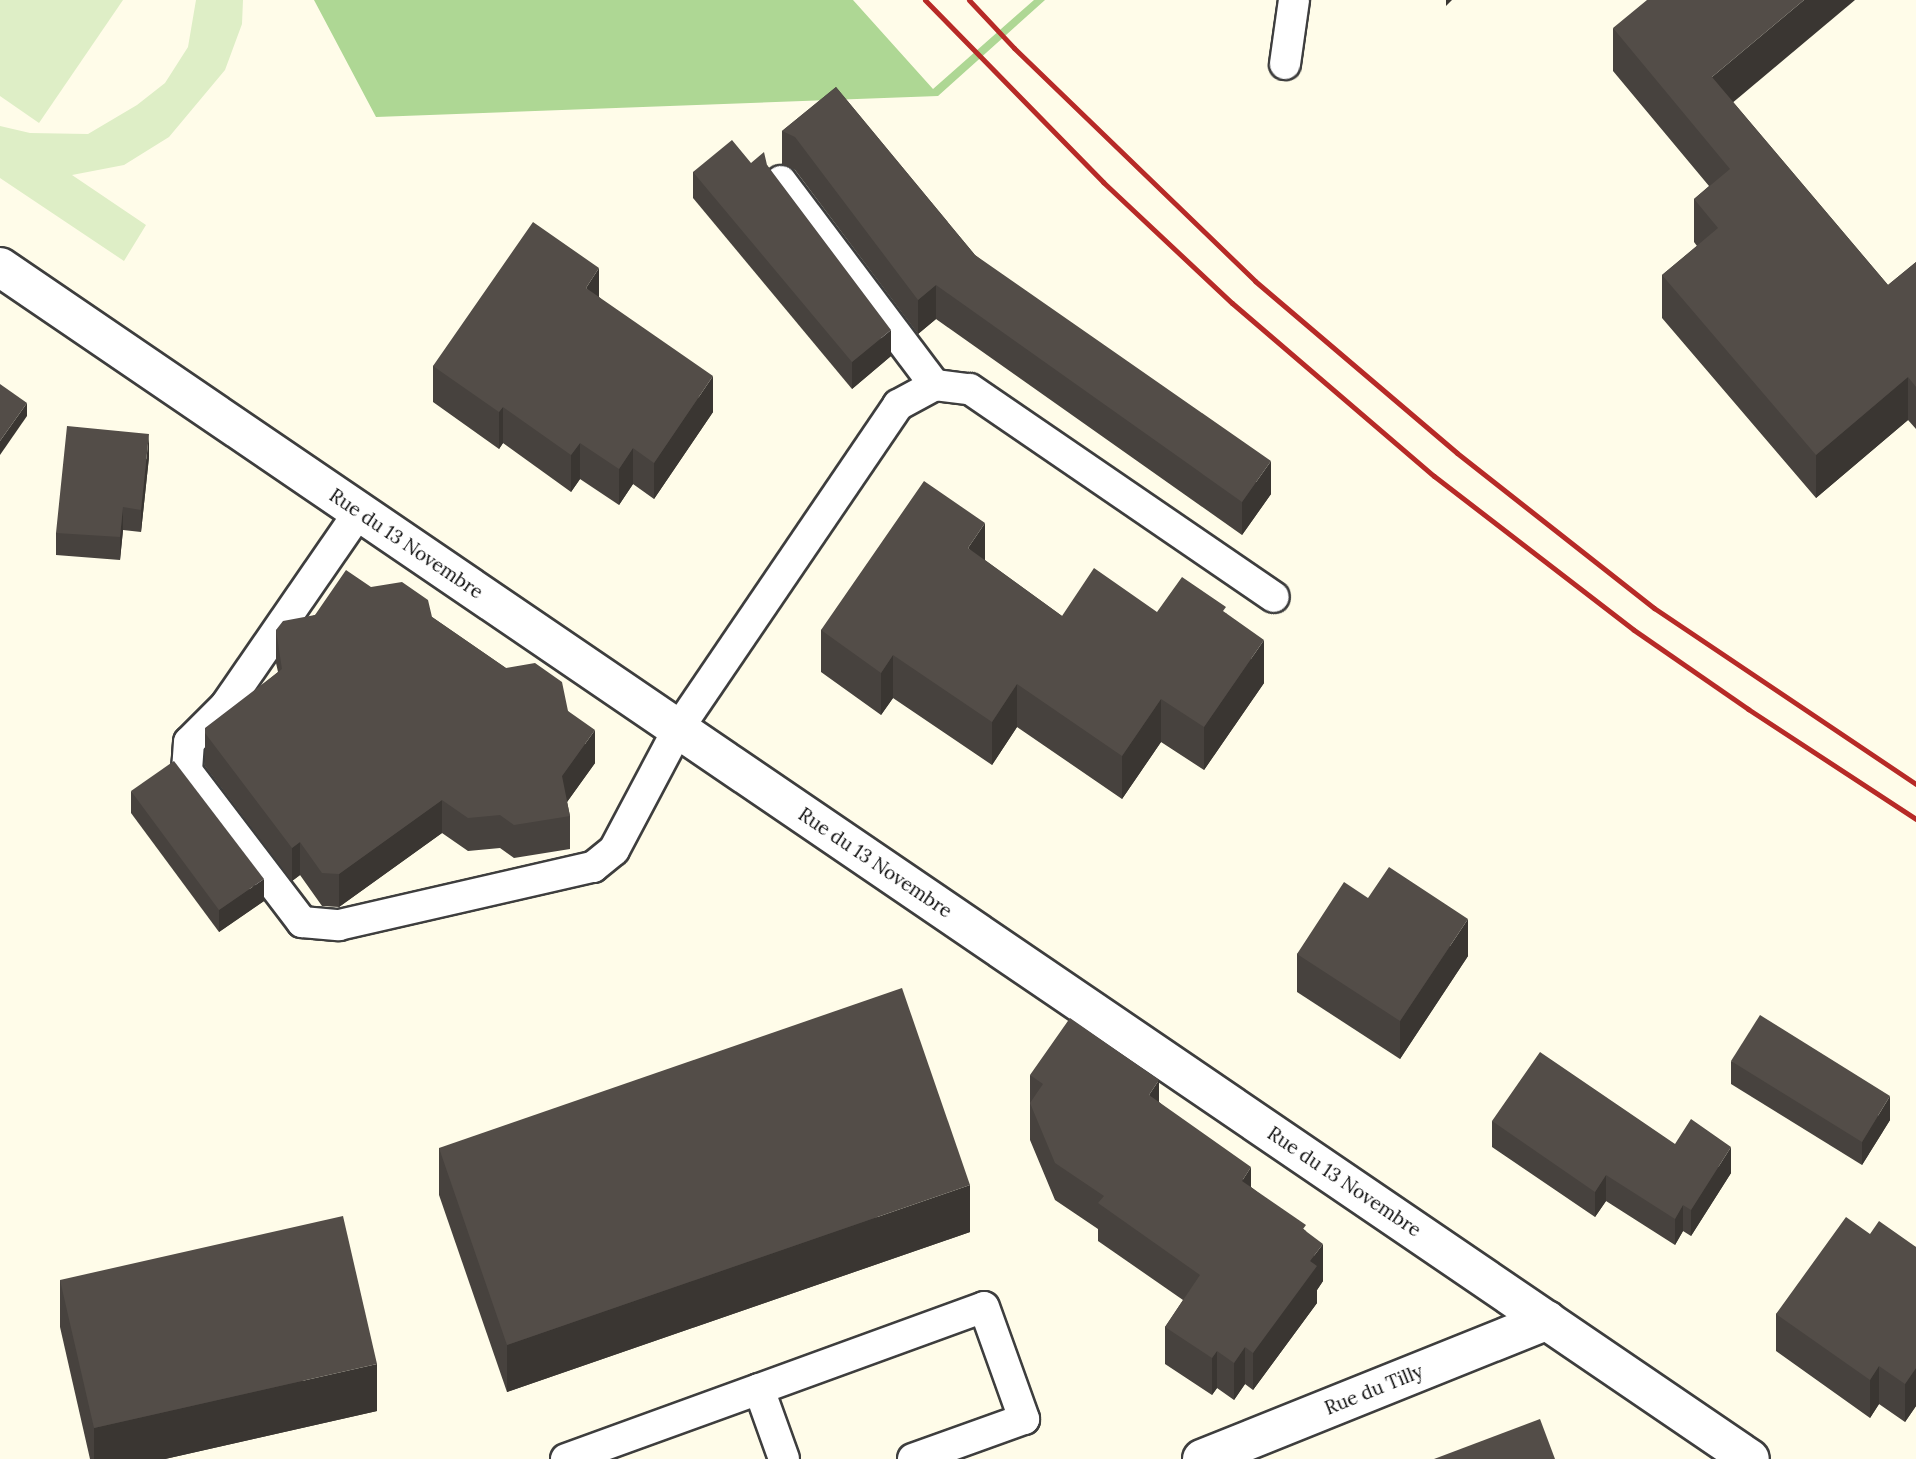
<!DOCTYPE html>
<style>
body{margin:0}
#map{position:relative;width:1916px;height:1459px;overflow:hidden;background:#fffce9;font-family:Lora,serif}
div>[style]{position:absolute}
.forest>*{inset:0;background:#aed794}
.pitch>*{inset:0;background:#deeec6}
.roads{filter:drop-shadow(2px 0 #3e3e3e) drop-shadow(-2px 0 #3e3e3e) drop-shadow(0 2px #3e3e3e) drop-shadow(0 -2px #3e3e3e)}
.service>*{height:30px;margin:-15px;padding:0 15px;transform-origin:15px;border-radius:15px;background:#fff}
.minor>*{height:38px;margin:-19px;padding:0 19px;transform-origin:19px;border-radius:19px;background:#fff}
.tertiary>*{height:38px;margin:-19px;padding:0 19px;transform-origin:19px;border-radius:19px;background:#fff}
.rail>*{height:5px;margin:-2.5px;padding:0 2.5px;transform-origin:2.5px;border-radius:2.5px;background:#b72a27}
.wall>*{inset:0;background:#47423e}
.shaded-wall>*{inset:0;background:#3a3632}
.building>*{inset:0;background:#534d48}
span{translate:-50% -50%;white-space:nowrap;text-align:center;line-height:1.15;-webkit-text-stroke:7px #fff;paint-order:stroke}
.street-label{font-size:19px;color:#0b0b0b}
</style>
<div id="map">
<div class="forest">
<i style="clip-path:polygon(314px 0,853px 0,933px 89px,1034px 0,1045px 0,938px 96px,376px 117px)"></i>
</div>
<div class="pitch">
<i style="clip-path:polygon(0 0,123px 0,39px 123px,0 96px)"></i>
<i style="clip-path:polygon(196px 0,243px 0,242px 24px,225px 70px,169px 137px,124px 165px,72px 175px,146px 225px,124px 261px,0 178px,0 126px,30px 133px,88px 134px,137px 105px,165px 83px,188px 47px)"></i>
</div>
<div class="roads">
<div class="service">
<i style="left:1285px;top:64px;width:65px;rotate:-82deg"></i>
<i style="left:781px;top:181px;width:256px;rotate:53deg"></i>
<i style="left:359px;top:512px;width:234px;rotate:124.6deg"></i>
<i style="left:226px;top:705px;width:52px;rotate:135deg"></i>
<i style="left:189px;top:742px;width:29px;rotate:94deg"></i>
<i style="left:187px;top:771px;width:190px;rotate:52.7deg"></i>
<i style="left:302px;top:922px;width:37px;rotate:5deg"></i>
<i style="left:339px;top:925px;width:261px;rotate:-12.9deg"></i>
<i style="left:593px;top:867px;width:27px;rotate:-39deg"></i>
<i style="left:614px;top:850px;width:137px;rotate:-62.1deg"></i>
<i style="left:678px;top:729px;width:392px;rotate:-55.8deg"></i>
<i style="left:898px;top:405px;width:42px;rotate:-28.4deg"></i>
<i style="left:935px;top:385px;width:35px;rotate:7deg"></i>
<i style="left:970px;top:389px;width:368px;rotate:34.4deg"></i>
<i style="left:759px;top:1389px;width:239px;rotate:-20deg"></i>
<i style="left:984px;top:1307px;width:119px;rotate:70.3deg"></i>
<i style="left:1024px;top:1419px;width:118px;rotate:160.2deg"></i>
<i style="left:566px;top:1459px;width:205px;rotate:-19.9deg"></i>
<i style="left:759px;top:1389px;width:74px;rotate:70.3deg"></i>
</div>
<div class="minor">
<i style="left:1202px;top:1459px;width:372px;rotate:-21.9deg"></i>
</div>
<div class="tertiary">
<i style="left:0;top:267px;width:2117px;rotate:34.26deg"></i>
</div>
</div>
<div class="rail">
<i style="left:925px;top:0;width:255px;rotate:45.6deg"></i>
<i style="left:1103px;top:182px;width:177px;rotate:43.2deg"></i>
<i style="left:1232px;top:303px;width:266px;rotate:40.6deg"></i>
<i style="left:1434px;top:476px;width:252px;rotate:37.6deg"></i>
<i style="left:1634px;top:630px;width:139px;rotate:34.7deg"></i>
<i style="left:1748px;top:709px;width:201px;rotate:33.2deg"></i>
<i style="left:969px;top:0;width:66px;rotate:46.8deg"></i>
<i style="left:1014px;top:48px;width:335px;rotate:44deg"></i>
<i style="left:1255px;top:281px;width:265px;rotate:40.4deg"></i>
<i style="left:1457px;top:453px;width:251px;rotate:38.2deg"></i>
<i style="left:1654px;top:608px;width:316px;rotate:33.9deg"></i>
</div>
<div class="wall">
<i style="clip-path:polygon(1613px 28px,1733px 102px,1888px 285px,1916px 262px,1916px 429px,1908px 420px,1816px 498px,1662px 318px,1662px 275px,1697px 246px,1694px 242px,1694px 199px,1709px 186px,1613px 71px)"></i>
<i style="clip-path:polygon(836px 87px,975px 255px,1271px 494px,1242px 535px,936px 319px,918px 334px,795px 170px,782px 164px,782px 131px)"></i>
<i style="clip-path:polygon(751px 163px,767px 165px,891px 356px,852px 389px,693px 198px,693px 172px)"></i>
<i style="clip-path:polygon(599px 297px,713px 412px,654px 499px,633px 484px,619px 505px,580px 479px,571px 492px,503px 443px,499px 449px,433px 402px,433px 366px)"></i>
<i style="clip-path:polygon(149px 457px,141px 532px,123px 530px,120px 560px,56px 555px,56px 533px)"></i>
<i style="clip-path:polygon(985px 560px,1062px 616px,1157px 612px,1226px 613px,1264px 683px,1204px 770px,1161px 742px,1122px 799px,1017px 727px,992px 765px,893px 698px,881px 715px,821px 672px,821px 630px)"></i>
<i style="clip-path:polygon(371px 587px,432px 617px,568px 711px,595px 763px,567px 802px,570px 816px,570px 849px,514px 858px,500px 848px,468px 851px,442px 833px,339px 907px,322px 906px,300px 875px,292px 881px,205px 766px,205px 733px,278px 672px,276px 663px,276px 630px,315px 615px)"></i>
<i style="clip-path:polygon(131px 791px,264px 901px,219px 932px,131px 813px)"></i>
<i style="clip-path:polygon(1368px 898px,1468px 956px,1400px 1059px,1297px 992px,1297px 954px)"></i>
<i style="clip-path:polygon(1731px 1061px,1890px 1120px,1862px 1165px,1731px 1084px)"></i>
<i style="clip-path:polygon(1030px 1075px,1159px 1102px,1251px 1187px,1306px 1231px,1323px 1281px,1317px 1290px,1317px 1303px,1253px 1390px,1245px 1384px,1234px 1400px,1217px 1388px,1212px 1395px,1165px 1364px,1165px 1327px,1183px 1300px,1098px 1241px,1098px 1229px,1055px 1200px,1030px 1140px)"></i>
<i style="clip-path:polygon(1492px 1121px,1675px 1144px,1731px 1173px,1691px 1236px,1683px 1231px,1675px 1245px,1606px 1201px,1595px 1217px,1492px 1147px)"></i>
<i style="clip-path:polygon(439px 1148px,970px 1232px,507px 1392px,439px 1195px)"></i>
<i style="clip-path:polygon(1870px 1234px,1916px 1247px,1916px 1406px,1905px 1422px,1879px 1404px,1870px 1418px,1776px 1351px,1776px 1314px)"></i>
<i style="clip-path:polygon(60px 1280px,377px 1411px,165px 1459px,90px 1459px,60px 1327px)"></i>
</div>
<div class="shaded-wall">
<i style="clip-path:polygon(1446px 0,1452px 0,1446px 6px)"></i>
<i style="clip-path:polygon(1804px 0,1855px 0,1712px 120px,1712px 77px)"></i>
<i style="clip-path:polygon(599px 268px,599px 304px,586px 288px)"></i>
<i style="clip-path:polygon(936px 285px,936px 319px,918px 334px,918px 300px)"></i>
<i style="clip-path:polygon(891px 330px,891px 356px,852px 389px,852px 362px)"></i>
<i style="clip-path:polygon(713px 376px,713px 412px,654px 499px,654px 463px)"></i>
<i style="clip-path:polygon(1908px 377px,1908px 420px,1816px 498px,1816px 455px)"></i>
<i style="clip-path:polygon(27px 403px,27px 416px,0 455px,0 441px)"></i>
<i style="clip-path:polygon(503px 407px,503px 443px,499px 449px,499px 412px)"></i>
<i style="clip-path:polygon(149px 434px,149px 457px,141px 532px,141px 510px)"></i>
<i style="clip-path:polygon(580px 443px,580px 479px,571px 492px,571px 455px)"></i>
<i style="clip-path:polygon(633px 448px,633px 484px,619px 505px,619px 469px)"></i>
<i style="clip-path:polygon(1271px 461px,1271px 494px,1242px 535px,1242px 502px)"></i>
<i style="clip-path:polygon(123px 507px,123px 530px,120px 560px,120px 537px)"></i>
<i style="clip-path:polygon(985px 523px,985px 566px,968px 548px)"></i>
<i style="clip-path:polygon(1264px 640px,1264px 683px,1204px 770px,1204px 727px)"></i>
<i style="clip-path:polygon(893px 655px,893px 698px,881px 715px,881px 673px)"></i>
<i style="clip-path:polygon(1017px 684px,1017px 727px,992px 765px,992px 722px)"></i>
<i style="clip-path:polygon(1161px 699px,1161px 742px,1122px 799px,1122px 756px)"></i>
<i style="clip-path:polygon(595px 730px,595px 763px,562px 809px,562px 776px)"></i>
<i style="clip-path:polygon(442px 800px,442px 833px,339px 907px,339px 874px)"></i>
<i style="clip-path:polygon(300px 842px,300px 875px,292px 881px,292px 848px)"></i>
<i style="clip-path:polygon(264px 879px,264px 901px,219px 932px,219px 910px)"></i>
<i style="clip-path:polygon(1468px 919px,1468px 956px,1400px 1059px,1400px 1021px)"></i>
<i style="clip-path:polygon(1159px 1080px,1159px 1117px,1149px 1095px)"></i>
<i style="clip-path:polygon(1890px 1096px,1890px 1120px,1862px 1165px,1862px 1142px)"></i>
<i style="clip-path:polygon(1731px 1147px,1731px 1173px,1691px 1236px,1691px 1210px)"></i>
<i style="clip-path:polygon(1251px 1167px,1251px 1204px,1242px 1181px)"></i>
<i style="clip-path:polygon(1606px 1175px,1606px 1201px,1595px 1217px,1595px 1192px)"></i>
<i style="clip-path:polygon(970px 1185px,970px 1232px,507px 1392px,507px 1345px)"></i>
<i style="clip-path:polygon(1683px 1205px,1683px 1231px,1675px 1245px,1675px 1219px)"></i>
<i style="clip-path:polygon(1323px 1244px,1323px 1281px,1317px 1290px,1317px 1303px,1253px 1390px,1253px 1353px,1310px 1261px)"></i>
<i style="clip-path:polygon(1245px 1347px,1245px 1384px,1234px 1400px,1234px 1363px)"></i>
<i style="clip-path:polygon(1217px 1351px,1217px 1388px,1212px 1395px,1212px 1358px)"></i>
<i style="clip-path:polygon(377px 1364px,377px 1411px,165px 1459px,94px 1459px,94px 1428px)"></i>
<i style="clip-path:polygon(1879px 1366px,1879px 1404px,1870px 1418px,1870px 1380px)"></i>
<i style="clip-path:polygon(1916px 1368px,1916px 1406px,1905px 1422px,1905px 1384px)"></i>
</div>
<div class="building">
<i style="clip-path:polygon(1647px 0,1804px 0,1712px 77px,1888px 285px,1916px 262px,1916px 387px,1908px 377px,1816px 455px,1662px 275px,1718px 228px,1694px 199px,1730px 169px,1613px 28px)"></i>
<i style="clip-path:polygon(836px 87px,975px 255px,1271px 461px,1242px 502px,936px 285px,918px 300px,795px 137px,782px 131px)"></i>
<i style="clip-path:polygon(732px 140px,751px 163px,764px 152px,767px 165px,891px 330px,852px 362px,693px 172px)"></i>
<i style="clip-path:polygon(533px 222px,599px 268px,586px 288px,713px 376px,654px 463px,633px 448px,619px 469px,580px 443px,571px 455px,503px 407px,499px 412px,433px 366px)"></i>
<i style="clip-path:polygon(0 384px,27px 403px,0 441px)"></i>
<i style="clip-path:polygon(67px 426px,149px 434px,141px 510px,123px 507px,120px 537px,56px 533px)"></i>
<i style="clip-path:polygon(924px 481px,985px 523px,968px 548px,1062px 616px,1094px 568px,1157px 612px,1182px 577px,1226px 607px,1223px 611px,1264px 640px,1204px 727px,1161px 699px,1122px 756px,1017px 684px,992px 722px,893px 655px,881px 673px,821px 630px)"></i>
<i style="clip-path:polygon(346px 570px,371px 587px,402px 582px,428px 600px,432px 617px,506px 668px,535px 663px,562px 682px,568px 711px,595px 730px,562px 776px,570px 816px,514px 825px,500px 815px,468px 818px,442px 800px,339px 874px,322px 873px,300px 842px,292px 848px,205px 733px,205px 728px,282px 669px,276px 630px,283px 621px,315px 615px)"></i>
<i style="clip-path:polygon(174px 761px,264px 879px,219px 910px,131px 791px)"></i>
<i style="clip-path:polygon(1389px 867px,1468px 919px,1400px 1021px,1297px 954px,1344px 882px,1368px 898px)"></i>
<i style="clip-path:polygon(902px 988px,970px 1185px,507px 1345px,439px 1148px)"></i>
<i style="clip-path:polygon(1760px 1015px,1890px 1096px,1862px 1142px,1731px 1061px)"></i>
<i style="clip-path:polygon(1070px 1018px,1159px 1080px,1149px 1095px,1251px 1167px,1242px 1181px,1306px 1225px,1303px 1229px,1323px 1244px,1310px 1261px,1317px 1266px,1253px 1353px,1245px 1347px,1234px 1363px,1217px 1351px,1212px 1358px,1165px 1327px,1200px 1275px,1098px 1203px,1104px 1196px,1055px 1163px,1030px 1103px,1043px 1084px,1030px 1075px)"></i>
<i style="clip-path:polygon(1540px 1052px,1675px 1144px,1691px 1119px,1731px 1147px,1691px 1210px,1683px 1205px,1675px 1219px,1606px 1175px,1595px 1192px,1492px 1121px)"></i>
<i style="clip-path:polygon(343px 1216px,377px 1364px,94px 1428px,60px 1280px)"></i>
<i style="clip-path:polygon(1846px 1217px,1870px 1234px,1879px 1221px,1916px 1247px,1916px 1368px,1905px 1384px,1879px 1366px,1870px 1380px,1776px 1314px)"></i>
<i style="clip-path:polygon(1540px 1419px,1555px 1459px,1434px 1459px)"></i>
</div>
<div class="street-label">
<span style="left:406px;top:544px;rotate:34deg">Rue du 13 Novembre</span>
<span style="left:875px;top:863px;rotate:34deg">Rue du 13 Novembre</span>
<span style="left:1344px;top:1182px;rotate:34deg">Rue du 13 Novembre</span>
<span style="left:1374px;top:1390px;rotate:-22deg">Rue du Tilly</span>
</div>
</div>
